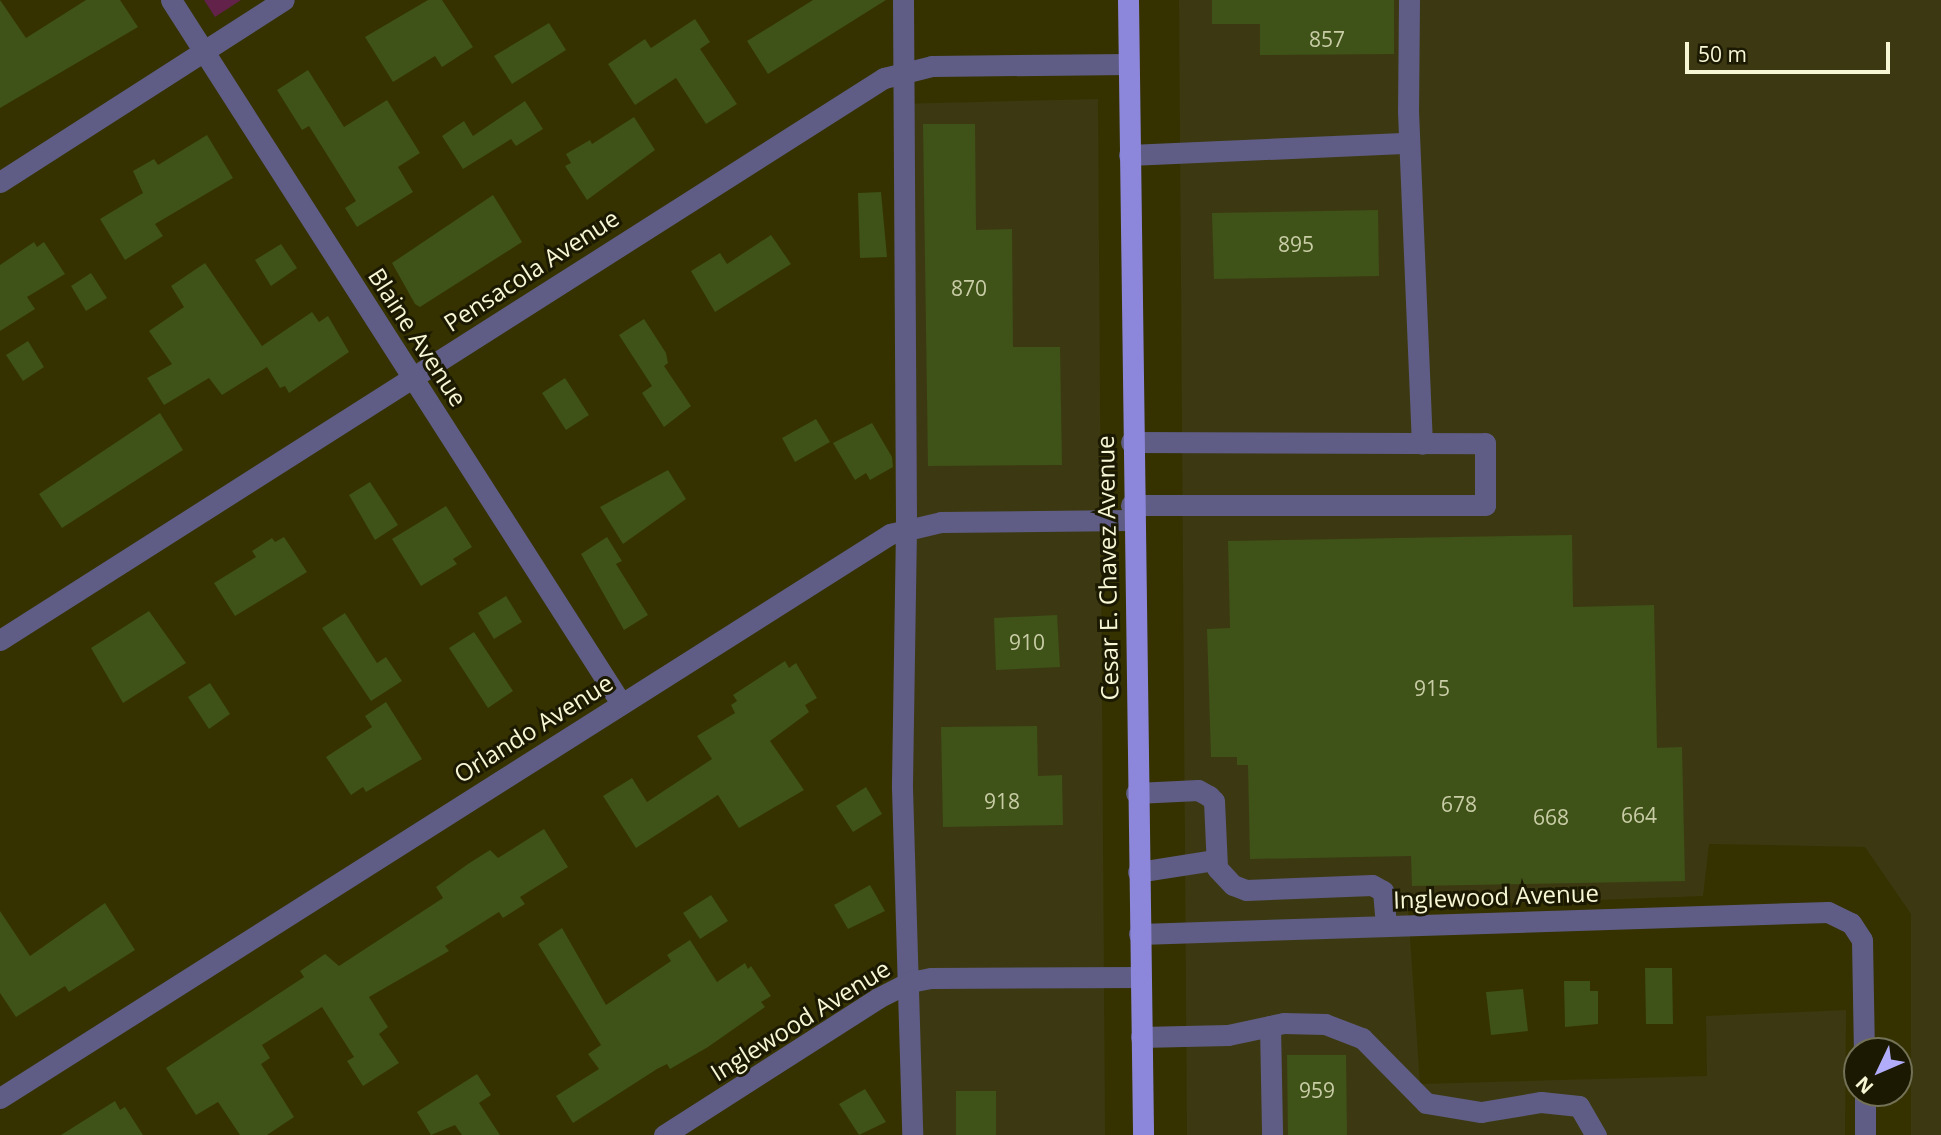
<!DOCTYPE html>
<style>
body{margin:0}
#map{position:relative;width:1941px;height:1135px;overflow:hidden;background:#353200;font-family:"Open Sans",sans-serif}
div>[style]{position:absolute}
.built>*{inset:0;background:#3c3912}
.green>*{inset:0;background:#62224a}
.building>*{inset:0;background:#3f5218}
.minor>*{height:21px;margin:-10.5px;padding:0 10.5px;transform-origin:10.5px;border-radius:10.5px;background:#5f5d86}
.major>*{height:21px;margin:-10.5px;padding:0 10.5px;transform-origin:10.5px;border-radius:10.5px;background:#8d87db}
span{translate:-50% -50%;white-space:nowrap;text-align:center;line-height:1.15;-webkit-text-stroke:6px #1b1901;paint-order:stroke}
.number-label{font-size:21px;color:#c9cda6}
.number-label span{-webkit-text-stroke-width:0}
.street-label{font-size:24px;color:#f7f6d5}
.north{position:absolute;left:1843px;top:1037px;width:70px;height:70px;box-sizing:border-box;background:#1b1901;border:2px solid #737156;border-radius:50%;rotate:226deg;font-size:19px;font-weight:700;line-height:28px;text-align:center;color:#f7f6d5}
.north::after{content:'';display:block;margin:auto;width:24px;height:32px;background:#b1adfa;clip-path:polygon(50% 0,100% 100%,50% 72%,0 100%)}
.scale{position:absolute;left:1685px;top:42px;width:205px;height:32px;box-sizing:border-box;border:4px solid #f7f6d5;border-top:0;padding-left:9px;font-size:21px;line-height:24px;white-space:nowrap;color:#f7f6d5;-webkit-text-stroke:5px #1b1901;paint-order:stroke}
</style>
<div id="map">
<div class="built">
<i style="clip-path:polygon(1179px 0,1941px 0,1941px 1135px,1911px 1135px,1911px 914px,1865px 847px,1709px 844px,1703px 896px,1408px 907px,1420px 1084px,1707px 1076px,1706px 1016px,1846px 1010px,1845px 1135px,1187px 1135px)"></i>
<i style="clip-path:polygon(1098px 99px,1105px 1135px,909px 1135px,896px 104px)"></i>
</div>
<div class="green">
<i style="clip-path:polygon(204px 0,241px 0,215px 17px)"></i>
</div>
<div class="building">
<i style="clip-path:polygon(0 0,26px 38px,86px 0,120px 0,138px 27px,0 108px)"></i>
<i style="clip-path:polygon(428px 0,442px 0,473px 47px,442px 67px,435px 56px,393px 82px,365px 37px)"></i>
<i style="clip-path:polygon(813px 0,886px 0,768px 74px,747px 41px)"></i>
<i style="clip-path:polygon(1212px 0,1394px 0,1394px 54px,1260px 55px,1260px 24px,1212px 24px)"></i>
<i style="clip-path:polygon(695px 19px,710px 42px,700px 49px,737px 104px,706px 124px,676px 78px,635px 105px,608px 64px,645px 39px,651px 48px)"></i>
<i style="clip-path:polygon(549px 23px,566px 50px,512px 84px,494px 56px)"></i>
<i style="clip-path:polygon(308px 70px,344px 127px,387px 100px,420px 153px,398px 167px,413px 192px,357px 227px,345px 208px,356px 201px,309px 126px,302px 130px,277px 90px)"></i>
<i style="clip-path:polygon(525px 101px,543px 129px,516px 146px,511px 139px,463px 169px,442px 136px,464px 121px,473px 136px)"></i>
<i style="clip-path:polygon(634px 117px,655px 150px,587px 200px,565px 166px,571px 163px,566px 154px,590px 140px,592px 144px)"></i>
<i style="clip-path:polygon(923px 124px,975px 124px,976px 230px,1012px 229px,1013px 347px,1060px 347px,1062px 465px,928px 466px)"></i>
<i style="clip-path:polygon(207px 135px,233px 178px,155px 224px,163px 236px,125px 260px,100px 219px,143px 193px,133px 171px,154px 159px,158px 165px)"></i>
<i style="clip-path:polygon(881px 192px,887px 257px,860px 258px,858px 193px)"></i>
<i style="clip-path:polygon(493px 195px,522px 242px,420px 307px,415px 304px,392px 263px)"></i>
<i style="clip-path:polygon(1378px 210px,1379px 276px,1214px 279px,1212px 213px)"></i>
<i style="clip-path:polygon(771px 235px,791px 264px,715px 312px,691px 271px,720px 253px,727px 264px)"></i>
<i style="clip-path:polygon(34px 242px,37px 247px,44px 242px,65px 274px,27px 297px,35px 309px,0 331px,0 265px)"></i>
<i style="clip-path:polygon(281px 244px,297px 268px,271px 286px,255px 260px)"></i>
<i style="clip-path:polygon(205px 263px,262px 346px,312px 312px,319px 322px,328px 316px,349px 352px,289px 393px,285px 386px,280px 388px,267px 367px,222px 395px,209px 378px,164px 405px,147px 378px,172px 364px,149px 331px,184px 307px,171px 286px)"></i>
<i style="clip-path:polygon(91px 273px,107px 298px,86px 311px,71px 286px)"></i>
<i style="clip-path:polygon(644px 319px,666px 353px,668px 363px,664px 366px,691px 406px,664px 427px,642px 393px,652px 386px,619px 335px)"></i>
<i style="clip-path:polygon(28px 341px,44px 367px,23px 381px,6px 355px)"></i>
<i style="clip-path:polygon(565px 378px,589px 415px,566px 430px,542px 393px)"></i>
<i style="clip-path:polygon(160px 413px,183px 450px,62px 528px,39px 494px)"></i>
<i style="clip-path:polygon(816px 419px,830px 442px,795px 462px,782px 438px)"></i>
<i style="clip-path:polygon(872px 423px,892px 457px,893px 467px,870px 480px,866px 473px,855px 480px,833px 443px)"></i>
<i style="clip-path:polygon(668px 470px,686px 499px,623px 544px,600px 507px)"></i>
<i style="clip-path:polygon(370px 482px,398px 525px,375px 540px,349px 495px)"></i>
<i style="clip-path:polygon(446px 506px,472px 547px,453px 559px,457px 564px,421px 586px,392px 539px)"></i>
<i style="clip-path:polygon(1572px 535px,1573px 607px,1654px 605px,1657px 748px,1682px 747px,1685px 881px,1412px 886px,1411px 856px,1250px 859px,1248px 765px,1237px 765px,1237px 757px,1211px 757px,1207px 629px,1230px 628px,1228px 541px)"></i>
<i style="clip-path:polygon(284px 537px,307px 572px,235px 616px,214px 583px,256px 557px,252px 551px,272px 538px,275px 542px)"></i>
<i style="clip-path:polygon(607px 537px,622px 561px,616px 564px,648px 615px,624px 630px,581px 554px)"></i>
<i style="clip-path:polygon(506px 596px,522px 622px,494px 639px,478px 613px)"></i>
<i style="clip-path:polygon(149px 611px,186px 663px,123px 703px,91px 648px)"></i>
<i style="clip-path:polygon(345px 613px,377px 663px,386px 657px,402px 681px,371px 701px,322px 628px)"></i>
<i style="clip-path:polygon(1057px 615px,1060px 667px,996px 670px,994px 618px)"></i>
<i style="clip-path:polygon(474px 632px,513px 691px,488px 708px,449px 648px)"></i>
<i style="clip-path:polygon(785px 661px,789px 668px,796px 663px,817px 698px,805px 705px,809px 712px,770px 741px,804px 790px,739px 828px,718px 795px,636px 848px,603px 796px,632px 778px,647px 802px,712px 759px,697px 736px,735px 713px,731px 705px,737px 701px,733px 695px)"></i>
<i style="clip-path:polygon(210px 683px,230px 714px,209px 729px,188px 697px)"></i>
<i style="clip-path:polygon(386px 702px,422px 759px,366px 792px,363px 787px,351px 795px,326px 757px,372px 727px,365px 716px)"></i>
<i style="clip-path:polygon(1037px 726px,1038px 776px,1062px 775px,1063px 825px,943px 827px,941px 727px)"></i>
<i style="clip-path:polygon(866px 787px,882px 814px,853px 832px,836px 806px)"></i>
<i style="clip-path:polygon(544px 829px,568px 867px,520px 897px,525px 904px,503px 918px,499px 912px,445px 946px,449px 951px,369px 997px,388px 1027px,379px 1034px,399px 1063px,363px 1086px,347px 1061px,354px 1057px,322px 1007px,262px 1045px,270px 1058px,261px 1064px,294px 1117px,267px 1135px,240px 1135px,218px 1102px,196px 1115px,166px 1068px,304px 977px,300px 971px,325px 954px,339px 966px,443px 898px,436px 887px,468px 864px,490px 850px,498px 858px)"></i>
<i style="clip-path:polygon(870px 885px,885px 911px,848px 929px,834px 905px)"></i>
<i style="clip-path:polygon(711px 895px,728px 921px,700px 939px,683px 913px)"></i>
<i style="clip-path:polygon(105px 903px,135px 950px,69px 992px,65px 986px,16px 1017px,0 993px,0 911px,30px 956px)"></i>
<i style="clip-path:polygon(562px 928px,606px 1005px,671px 961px,667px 955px,690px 940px,717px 982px,745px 963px,748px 969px,751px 966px,771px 996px,761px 1002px,765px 1007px,708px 1047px,670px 1069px,667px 1064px,657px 1069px,573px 1123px,556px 1096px,599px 1069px,588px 1054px,601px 1045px,538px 944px)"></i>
<i style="clip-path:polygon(1645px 968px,1672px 968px,1673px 1024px,1646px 1024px)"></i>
<i style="clip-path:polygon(1564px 981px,1590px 981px,1590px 991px,1598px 991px,1598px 1024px,1565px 1027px)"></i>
<i style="clip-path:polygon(1523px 989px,1528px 1031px,1491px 1035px,1486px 992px)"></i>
<i style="clip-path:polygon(1287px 1055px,1346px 1055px,1347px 1135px,1288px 1135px)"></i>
<i style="clip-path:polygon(477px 1074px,491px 1095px,479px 1103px,500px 1135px,462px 1135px,455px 1125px,431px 1135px,417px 1112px)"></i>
<i style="clip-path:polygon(865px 1089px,886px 1122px,859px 1135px,839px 1104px)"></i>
<i style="clip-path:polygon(956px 1091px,996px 1091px,996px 1135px,956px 1135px)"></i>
<i style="clip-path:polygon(115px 1101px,120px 1110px,125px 1107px,143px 1135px,61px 1135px)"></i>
</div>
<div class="minor">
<i style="left:171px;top:0;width:835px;rotate:57.38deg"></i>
<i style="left:903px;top:0;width:528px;rotate:89.67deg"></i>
<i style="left:906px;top:528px;width:260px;rotate:90.9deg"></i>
<i style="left:902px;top:788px;width:347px;rotate:88.3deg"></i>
<i style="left:1409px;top:0;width:111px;rotate:90.5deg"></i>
<i style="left:1408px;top:111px;width:333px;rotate:87.6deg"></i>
<i style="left:1129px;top:155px;width:280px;rotate:-2.5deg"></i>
<i style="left:0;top:182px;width:337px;rotate:-32.7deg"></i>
<i style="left:1131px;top:442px;width:354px;rotate:0.2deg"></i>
<i style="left:1485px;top:443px;width:62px;rotate:90deg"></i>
<i style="left:1485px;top:505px;width:354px;rotate:180deg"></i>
<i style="left:0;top:640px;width:1048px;rotate:-32.45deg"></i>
<i style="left:884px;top:78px;width:49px;rotate:-14deg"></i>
<i style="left:932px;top:66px;width:196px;rotate:-0.6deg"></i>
<i style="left:1136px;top:793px;width:62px;rotate:-2.8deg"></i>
<i style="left:1198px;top:790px;width:13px;rotate:29deg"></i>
<i style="left:1209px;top:796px;width:7px;rotate:45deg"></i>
<i style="left:1214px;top:801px;width:67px;rotate:87.4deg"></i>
<i style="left:1217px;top:868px;width:23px;rotate:47deg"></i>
<i style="left:1233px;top:885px;width:14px;rotate:21deg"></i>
<i style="left:1246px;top:890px;width:126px;rotate:-2.3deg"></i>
<i style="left:1372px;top:885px;width:13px;rotate:29deg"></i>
<i style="left:1383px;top:891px;width:35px;rotate:85deg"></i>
<i style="left:1138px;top:872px;width:78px;rotate:-8.9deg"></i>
<i style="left:1139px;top:934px;width:689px;rotate:-1.83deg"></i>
<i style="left:1828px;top:912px;width:25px;rotate:26deg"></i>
<i style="left:1851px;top:923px;width:20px;rotate:57deg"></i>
<i style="left:1862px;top:940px;width:111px;rotate:89deg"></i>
<i style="left:1270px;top:1026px;width:109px;rotate:88.9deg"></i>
<i style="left:1141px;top:1037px;width:87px;rotate:-1.3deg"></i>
<i style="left:1228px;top:1035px;width:57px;rotate:-12.1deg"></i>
<i style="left:1284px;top:1023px;width:41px;rotate:1.4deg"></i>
<i style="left:1325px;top:1024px;width:40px;rotate:21deg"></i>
<i style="left:1362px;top:1038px;width:91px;rotate:45.4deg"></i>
<i style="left:1426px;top:1103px;width:56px;rotate:9.3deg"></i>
<i style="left:1481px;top:1112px;width:61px;rotate:-9.5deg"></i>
<i style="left:1541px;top:1102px;width:38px;rotate:6deg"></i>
<i style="left:1579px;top:1106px;width:34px;rotate:60deg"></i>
<i style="left:1865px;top:1093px;width:42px;rotate:90deg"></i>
<i style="left:0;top:1098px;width:1054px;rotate:-32.36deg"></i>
<i style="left:890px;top:534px;width:52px;rotate:-13.2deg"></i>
<i style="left:941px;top:522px;width:190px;rotate:-0.6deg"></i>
<i style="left:664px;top:1135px;width:254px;rotate:-32.6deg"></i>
<i style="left:878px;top:998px;width:36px;rotate:-27deg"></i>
<i style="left:910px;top:982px;width:21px;rotate:-11deg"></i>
<i style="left:931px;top:978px;width:209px;rotate:-0.3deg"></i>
</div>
<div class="major">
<i style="left:1128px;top:0;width:1135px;rotate:89.24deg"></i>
</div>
<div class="number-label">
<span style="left:1327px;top:39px">857</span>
<span style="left:1296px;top:244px">895</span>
<span style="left:969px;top:288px">870</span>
<span style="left:1027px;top:642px">910</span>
<span style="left:1432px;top:688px">915</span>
<span style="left:1002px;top:801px">918</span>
<span style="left:1459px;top:804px">678</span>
<span style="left:1639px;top:815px">664</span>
<span style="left:1551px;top:817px">668</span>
<span style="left:1317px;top:1090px">959</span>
</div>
<div class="street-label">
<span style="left:531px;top:270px;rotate:-33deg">Pensacola Avenue</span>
<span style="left:418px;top:337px;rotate:57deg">Blaine Avenue</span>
<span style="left:1107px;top:568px;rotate:-91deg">Cesar E. Chavez Avenue</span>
<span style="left:533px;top:728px;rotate:-32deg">Orlando Avenue</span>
<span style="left:1496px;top:896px;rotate:-2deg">Inglewood Avenue</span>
<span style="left:800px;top:1020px;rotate:-32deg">Inglewood Avenue</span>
</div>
<div class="north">N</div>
<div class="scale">50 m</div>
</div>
